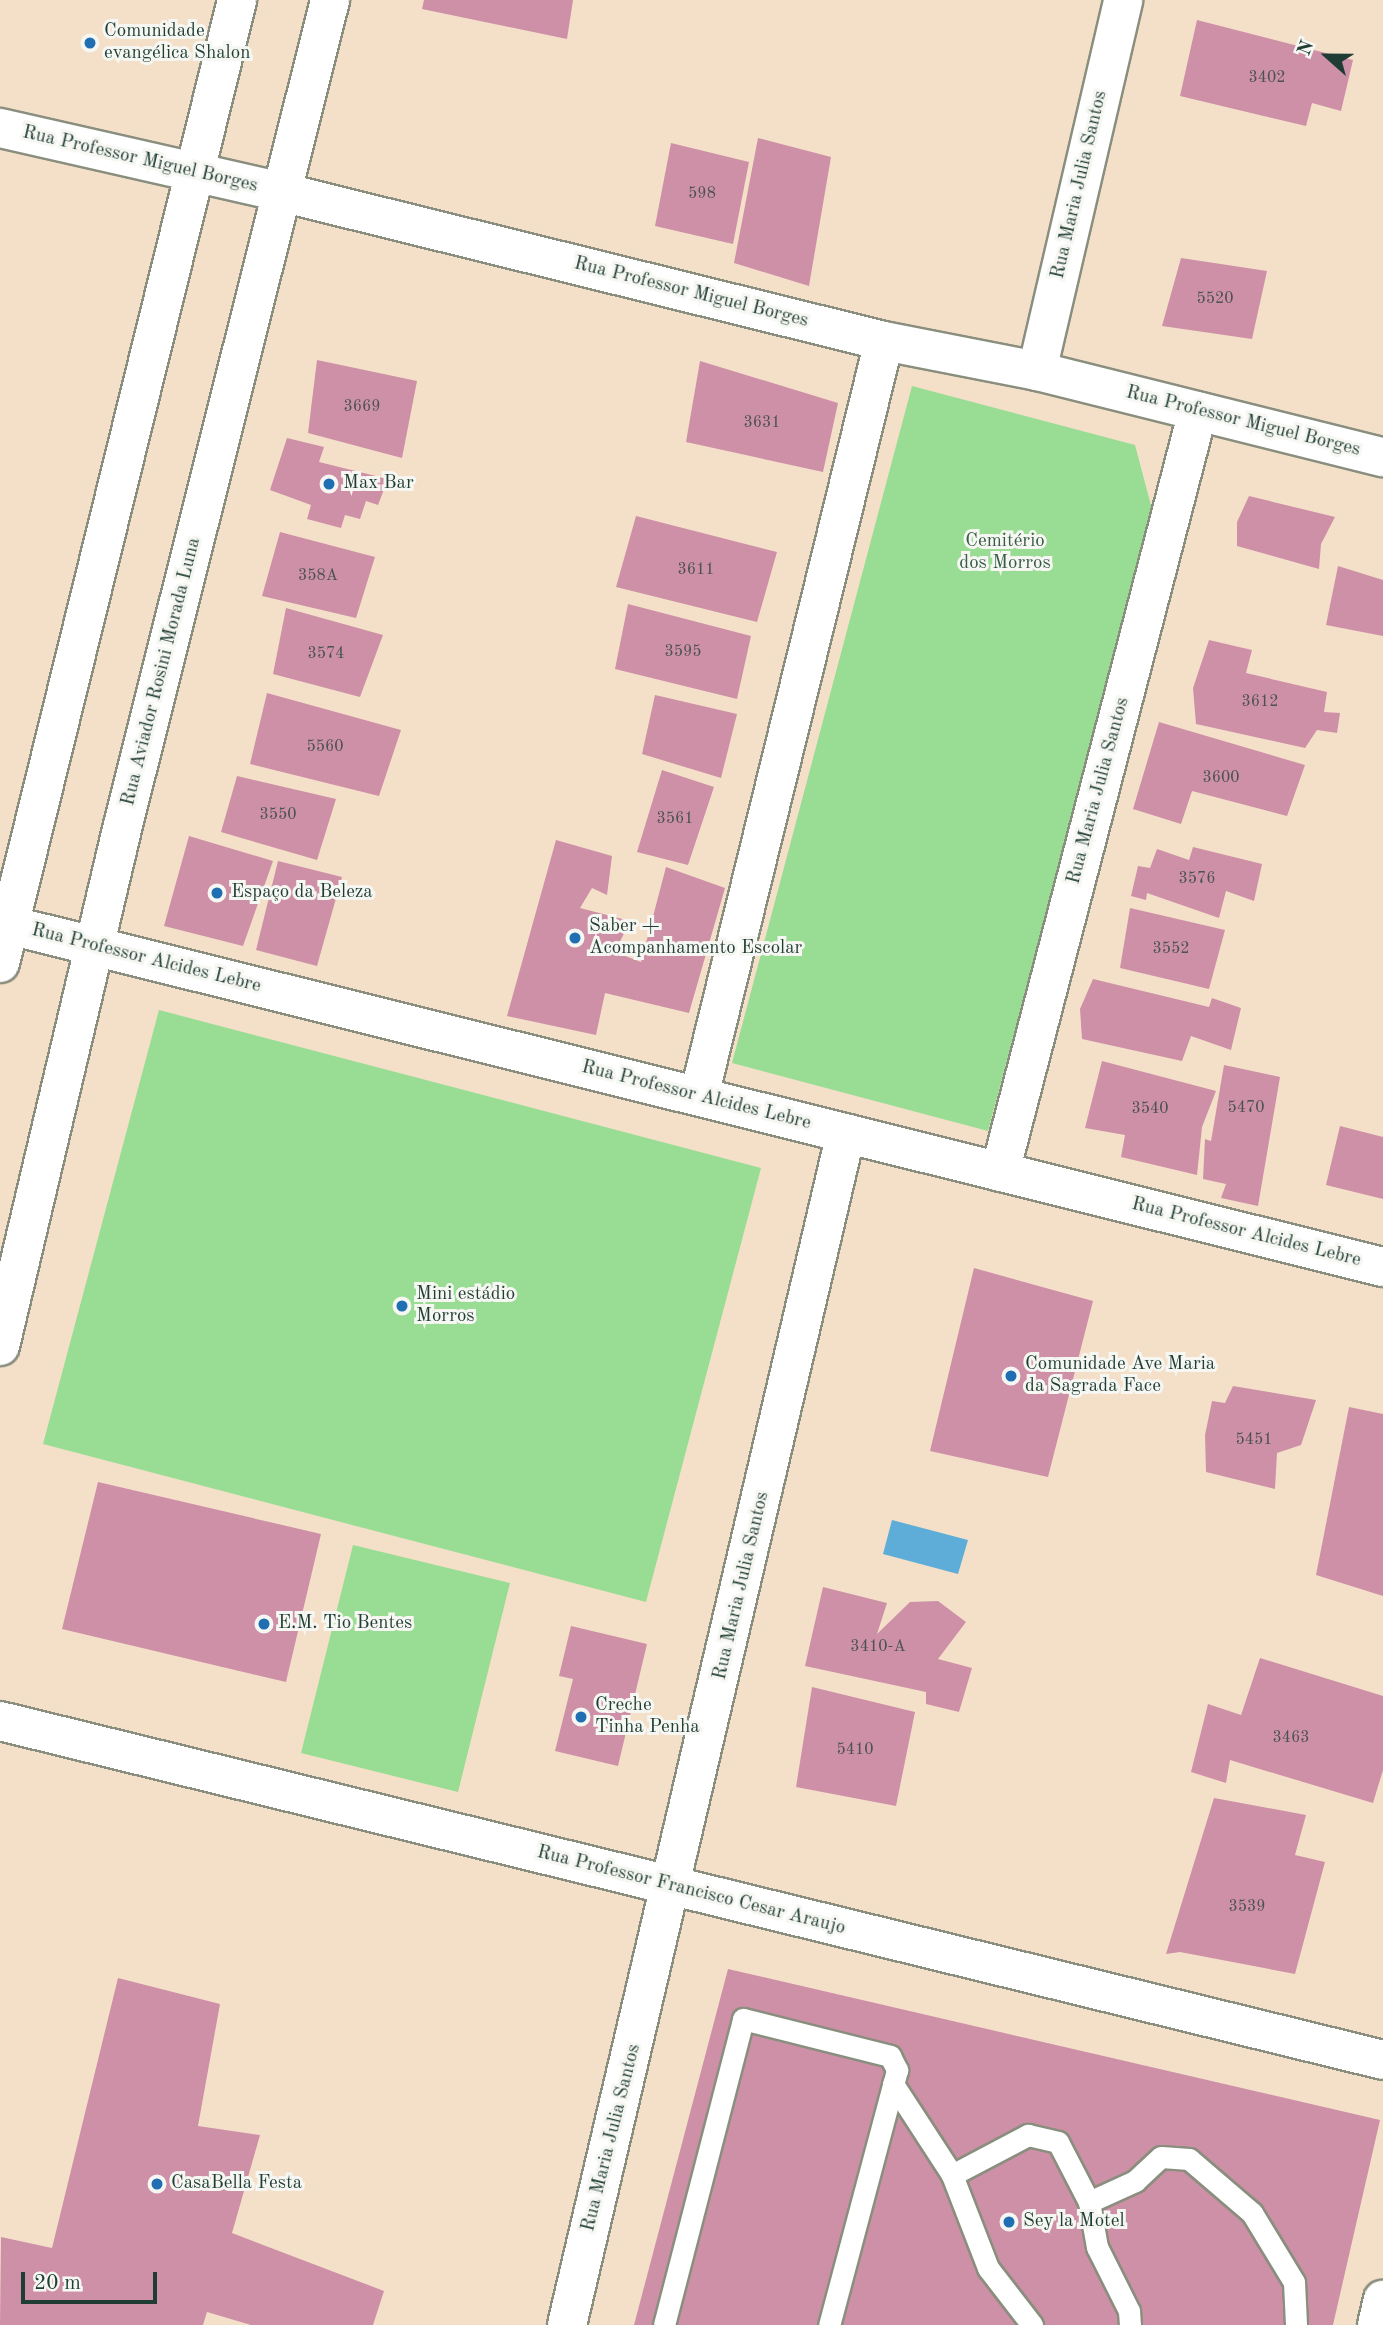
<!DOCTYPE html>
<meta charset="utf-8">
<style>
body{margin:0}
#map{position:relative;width:1383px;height:2325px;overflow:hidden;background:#f4e0c9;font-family:"Old Standard TT",serif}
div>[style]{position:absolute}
.green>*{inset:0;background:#99dc93}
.water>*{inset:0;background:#5dadd8}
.building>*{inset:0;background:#ce90a7}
.roads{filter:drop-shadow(2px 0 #8a8e7e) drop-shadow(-2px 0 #8a8e7e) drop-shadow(0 2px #8a8e7e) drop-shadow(0 -2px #8a8e7e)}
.service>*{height:21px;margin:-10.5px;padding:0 10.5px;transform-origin:10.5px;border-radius:10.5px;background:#fff}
.minor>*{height:38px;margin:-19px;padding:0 19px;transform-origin:19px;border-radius:19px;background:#fff}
.tertiary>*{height:38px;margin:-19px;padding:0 19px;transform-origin:19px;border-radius:19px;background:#fff}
.dots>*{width:19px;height:19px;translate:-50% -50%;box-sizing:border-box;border:4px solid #f6f6f2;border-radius:50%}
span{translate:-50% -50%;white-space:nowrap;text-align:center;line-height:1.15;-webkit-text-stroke:6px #f6f6f2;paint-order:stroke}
.number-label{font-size:16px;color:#4b5251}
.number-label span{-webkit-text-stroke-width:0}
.poi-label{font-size:19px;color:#1f3d34}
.left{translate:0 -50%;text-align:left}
.street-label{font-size:19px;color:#1f3d34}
.park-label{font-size:19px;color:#375d47}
.north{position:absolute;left:1292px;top:21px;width:70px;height:70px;-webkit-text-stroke:5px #f6f6f2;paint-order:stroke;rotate:291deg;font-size:19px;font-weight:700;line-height:28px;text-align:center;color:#1f3d34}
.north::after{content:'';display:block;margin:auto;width:24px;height:32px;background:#1f3d34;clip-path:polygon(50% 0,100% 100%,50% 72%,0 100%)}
.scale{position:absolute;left:21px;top:2272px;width:136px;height:32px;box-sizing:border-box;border:4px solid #1f3d34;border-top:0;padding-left:9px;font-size:21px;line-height:24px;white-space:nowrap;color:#1f3d34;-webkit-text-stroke:5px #f6f6f2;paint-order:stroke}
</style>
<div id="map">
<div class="green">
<i style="clip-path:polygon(912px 386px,1135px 445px,1153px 513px,988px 1131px,732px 1063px)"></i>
<i style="clip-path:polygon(159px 1010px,761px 1168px,646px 1602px,43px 1444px)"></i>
<i style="clip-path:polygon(353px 1545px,510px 1583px,458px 1792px,301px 1753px)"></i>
</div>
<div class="water">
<i style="clip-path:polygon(892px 1520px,968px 1540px,958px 1574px,883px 1554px)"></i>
</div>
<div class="building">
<i style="clip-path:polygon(424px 0,573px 0,567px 39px,422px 9px)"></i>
<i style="clip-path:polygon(1197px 20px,1353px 60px,1341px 111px,1312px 103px,1306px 126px,1180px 96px)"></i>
<i style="clip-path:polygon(758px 138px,831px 157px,809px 286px,734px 263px)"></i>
<i style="clip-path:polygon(671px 143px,749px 162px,733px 244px,655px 226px)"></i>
<i style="clip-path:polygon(1181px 258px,1267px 271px,1252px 339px,1162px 326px)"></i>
<i style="clip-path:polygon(317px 360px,417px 381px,402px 458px,308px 433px)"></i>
<i style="clip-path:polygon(700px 361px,838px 403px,823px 472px,686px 442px)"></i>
<i style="clip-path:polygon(287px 438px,324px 447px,319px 462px,388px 479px,378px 505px,366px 501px,360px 519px,345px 515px,341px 528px,307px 519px,311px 505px,270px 490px)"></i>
<i style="clip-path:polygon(1249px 496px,1335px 517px,1321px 544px,1319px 569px,1237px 546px,1237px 522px)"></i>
<i style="clip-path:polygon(636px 516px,777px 552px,757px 622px,616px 587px)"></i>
<i style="clip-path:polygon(280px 532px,375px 557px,356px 618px,262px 596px)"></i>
<i style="clip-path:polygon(1338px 566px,1383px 580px,1383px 636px,1326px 625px)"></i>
<i style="clip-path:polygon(628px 604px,751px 636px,737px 699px,615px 669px)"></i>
<i style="clip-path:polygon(286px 608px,383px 635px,360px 697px,273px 674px)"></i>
<i style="clip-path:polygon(1209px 640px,1252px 650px,1246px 673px,1327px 692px,1324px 712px,1340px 713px,1337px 733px,1317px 730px,1305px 748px,1196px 724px,1193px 688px)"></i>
<i style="clip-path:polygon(267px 693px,401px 730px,379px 796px,250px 764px)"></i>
<i style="clip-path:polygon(655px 695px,737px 714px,721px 778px,642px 754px)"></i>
<i style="clip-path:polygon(1159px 722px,1305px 765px,1287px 816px,1192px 791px,1181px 824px,1133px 809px)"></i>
<i style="clip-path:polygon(662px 770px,714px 787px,688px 865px,637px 852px)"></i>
<i style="clip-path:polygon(237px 776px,336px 799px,317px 860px,221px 832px)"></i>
<i style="clip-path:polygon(189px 836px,273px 861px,243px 946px,164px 926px)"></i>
<i style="clip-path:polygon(556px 840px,612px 856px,607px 895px,592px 888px,580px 908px,630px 921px,615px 952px,641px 962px,666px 867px,725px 888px,689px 1013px,605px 993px,596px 1035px,507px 1016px)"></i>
<i style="clip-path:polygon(1193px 847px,1262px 864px,1254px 901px,1226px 891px,1219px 918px,1147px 893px,1146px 900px,1131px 896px,1138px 866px,1150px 868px,1157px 849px,1189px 860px)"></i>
<i style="clip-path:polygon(278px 861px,342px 877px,317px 966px,256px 950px)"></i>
<i style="clip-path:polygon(1130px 908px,1225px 930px,1209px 989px,1120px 968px)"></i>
<i style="clip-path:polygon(1093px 979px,1209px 1007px,1212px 998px,1241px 1008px,1231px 1050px,1191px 1036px,1182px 1061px,1082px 1039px,1080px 1009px)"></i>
<i style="clip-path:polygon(1102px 1061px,1216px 1091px,1202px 1127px,1197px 1175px,1121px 1157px,1125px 1135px,1085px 1128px)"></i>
<i style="clip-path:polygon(1224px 1065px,1280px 1077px,1258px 1206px,1221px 1198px,1226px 1184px,1203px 1179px,1205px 1139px,1211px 1141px)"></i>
<i style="clip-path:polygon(1340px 1126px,1383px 1137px,1383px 1199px,1326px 1185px)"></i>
<i style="clip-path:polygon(974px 1268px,1093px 1301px,1048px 1477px,930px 1451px)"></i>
<i style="clip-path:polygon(1233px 1386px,1316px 1400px,1301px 1445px,1277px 1453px,1275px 1489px,1206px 1472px,1205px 1435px,1212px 1401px,1225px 1403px)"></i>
<i style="clip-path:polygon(1349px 1407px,1383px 1414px,1383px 1596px,1316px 1575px)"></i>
<i style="clip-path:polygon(98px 1482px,321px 1534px,286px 1682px,62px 1629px)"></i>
<i style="clip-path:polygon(823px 1587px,887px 1603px,877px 1634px,910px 1602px,938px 1601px,966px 1622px,938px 1659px,972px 1668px,959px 1712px,926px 1704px,926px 1692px,805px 1666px)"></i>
<i style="clip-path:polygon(571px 1626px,647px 1644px,618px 1766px,555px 1751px,573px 1679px,559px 1676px)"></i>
<i style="clip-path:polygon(1260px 1658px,1383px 1696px,1383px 1770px,1373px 1803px,1230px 1760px,1226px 1783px,1191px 1772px,1208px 1704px,1241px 1715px)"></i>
<i style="clip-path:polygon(812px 1687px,915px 1712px,896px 1806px,796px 1787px)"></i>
<i style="clip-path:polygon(1214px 1798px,1306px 1815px,1295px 1855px,1325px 1862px,1295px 1974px,1180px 1952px,1166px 1954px)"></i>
<i style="clip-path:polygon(728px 1969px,1380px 2120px,1333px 2325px,634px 2325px)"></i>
<i style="clip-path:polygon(118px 1978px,220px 2004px,198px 2126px,260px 2135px,232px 2233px,384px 2291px,373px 2325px,251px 2325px,207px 2312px,203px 2325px,0 2325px,1px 2237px,52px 2248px)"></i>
</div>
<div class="roads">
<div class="service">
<i style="left:893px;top:2084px;width:108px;rotate:57deg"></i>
<i style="left:952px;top:2175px;width:86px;rotate:-27.8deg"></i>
<i style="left:1028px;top:2135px;width:31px;rotate:13deg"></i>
<i style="left:1058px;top:2142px;width:68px;rotate:62.7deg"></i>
<i style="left:1089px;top:2202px;width:46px;rotate:79.9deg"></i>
<i style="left:1097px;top:2247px;width:72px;rotate:63.4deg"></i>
<i style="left:1129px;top:2311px;width:14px;rotate:86deg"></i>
<i style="left:952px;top:2175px;width:100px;rotate:68.8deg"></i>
<i style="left:988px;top:2268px;width:72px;rotate:52.3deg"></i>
<i style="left:1089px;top:2202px;width:51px;rotate:-24.5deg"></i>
<i style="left:1135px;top:2181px;width:35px;rotate:-43deg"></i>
<i style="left:1161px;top:2157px;width:28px;rotate:4deg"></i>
<i style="left:1189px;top:2159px;width:83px;rotate:40.6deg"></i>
<i style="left:1252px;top:2213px;width:81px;rotate:58.7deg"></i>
<i style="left:1294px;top:2282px;width:43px;rotate:87.3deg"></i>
<i style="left:664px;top:2325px;width:316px;rotate:-75.5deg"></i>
<i style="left:743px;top:2019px;width:152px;rotate:14.1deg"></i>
<i style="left:890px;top:2056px;width:16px;rotate:63deg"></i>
<i style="left:897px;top:2070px;width:264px;rotate:104.9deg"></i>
</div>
<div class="minor">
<i style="left:0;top:128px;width:292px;rotate:12.8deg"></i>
<i style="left:285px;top:193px;width:617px;rotate:13.88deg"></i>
<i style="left:884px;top:341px;width:156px;rotate:11.1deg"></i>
<i style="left:1037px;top:371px;width:357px;rotate:14deg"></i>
<i style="left:1037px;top:371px;width:381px;rotate:-76.9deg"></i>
<i style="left:9px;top:925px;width:1416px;rotate:13.98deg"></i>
<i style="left:699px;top:1096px;width:777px;rotate:-76.23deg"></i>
<i style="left:1000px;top:1172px;width:786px;rotate:-75.42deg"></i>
<i style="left:0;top:1721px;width:1424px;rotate:13.77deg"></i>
<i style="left:567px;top:2325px;width:1224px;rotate:-76.83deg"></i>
<i style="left:1377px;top:2325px;width:26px;rotate:-77deg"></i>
</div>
<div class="tertiary">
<i style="left:0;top:963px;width:992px;rotate:-76.17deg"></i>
<i style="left:0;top:1346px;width:531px;rotate:-76.72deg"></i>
<i style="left:122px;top:829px;width:855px;rotate:-75.91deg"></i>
</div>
</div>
<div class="dots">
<i style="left:90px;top:43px;background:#1f6fb2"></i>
<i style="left:329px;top:484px;background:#1f6fb2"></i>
<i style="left:217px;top:893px;background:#1f6fb2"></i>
<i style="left:575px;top:938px;background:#1f6fb2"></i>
<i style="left:402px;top:1306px;background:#1f6fb2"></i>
<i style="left:1011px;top:1376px;background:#1f6fb2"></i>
<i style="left:264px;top:1624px;background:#1f6fb2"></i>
<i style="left:581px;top:1717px;background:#1f6fb2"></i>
<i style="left:157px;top:2184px;background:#1f6fb2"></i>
<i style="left:1009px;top:2222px;background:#1f6fb2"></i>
</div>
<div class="number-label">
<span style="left:1267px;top:78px">3402</span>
<span style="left:702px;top:194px">598</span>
<span style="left:1215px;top:299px">5520</span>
<span style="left:362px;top:407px">3669</span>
<span style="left:762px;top:423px">3631</span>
<span style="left:696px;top:570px">3611</span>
<span style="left:318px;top:576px">358A</span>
<span style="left:683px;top:652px">3595</span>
<span style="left:326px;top:654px">3574</span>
<span style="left:1260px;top:702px">3612</span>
<span style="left:325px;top:747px">5560</span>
<span style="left:1221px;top:778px">3600</span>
<span style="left:278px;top:815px">3550</span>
<span style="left:675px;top:819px">3561</span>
<span style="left:1197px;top:879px">3576</span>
<span style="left:1171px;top:949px">3552</span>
<span style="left:1246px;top:1108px">5470</span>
<span style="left:1150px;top:1109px">3540</span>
<span style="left:1254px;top:1440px">5451</span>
<span style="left:878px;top:1647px">3410-A</span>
<span style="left:1291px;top:1738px">3463</span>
<span style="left:855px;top:1750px">5410</span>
<span style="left:1247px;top:1907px">3539</span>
</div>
<div class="poi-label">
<span class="left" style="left:104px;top:43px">Comunidade<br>evangélica Shalon</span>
<span class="left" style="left:343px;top:484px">Max Bar</span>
<span class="left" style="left:231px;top:893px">Espaço da Beleza</span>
<span class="left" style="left:589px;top:938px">Saber +<br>Acompanhamento Escolar</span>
<span class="left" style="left:416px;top:1306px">Mini estádio<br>Morros</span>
<span class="left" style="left:1025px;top:1376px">Comunidade Ave Maria<br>da Sagrada Face</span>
<span class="left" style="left:278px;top:1624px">E.M. Tio Bentes</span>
<span class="left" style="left:595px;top:1717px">Creche<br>Tinha Penha</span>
<span class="left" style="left:171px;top:2184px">CasaBella Festa</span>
<span class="left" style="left:1023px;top:2222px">Sey la Motel</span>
</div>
<div class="street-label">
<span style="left:140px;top:160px;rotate:13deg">Rua Professor Miguel Borges</span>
<span style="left:1080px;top:185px;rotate:-77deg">Rua Maria Julia Santos</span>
<span style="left:691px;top:293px;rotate:14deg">Rua Professor Miguel Borges</span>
<span style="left:1243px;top:422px;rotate:14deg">Rua Professor Miguel Borges</span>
<span style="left:162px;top:672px;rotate:-76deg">Rua Aviador Rosini Morada Luna</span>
<span style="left:1099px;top:791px;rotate:-75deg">Rua Maria Julia Santos</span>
<span style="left:146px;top:959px;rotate:14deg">Rua Professor Alcides Lebre</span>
<span style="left:696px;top:1096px;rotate:14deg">Rua Professor Alcides Lebre</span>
<span style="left:1246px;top:1233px;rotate:14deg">Rua Professor Alcides Lebre</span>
<span style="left:742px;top:1586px;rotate:-77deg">Rua Maria Julia Santos</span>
<span style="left:691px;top:1891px;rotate:14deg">Rua Professor Francisco Cesar Araujo</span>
<span style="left:612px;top:2138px;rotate:-76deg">Rua Maria Julia Santos</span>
</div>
<div class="park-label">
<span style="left:1005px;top:553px">Cemitério<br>dos Morros</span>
</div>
<div class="north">N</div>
<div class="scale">20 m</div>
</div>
